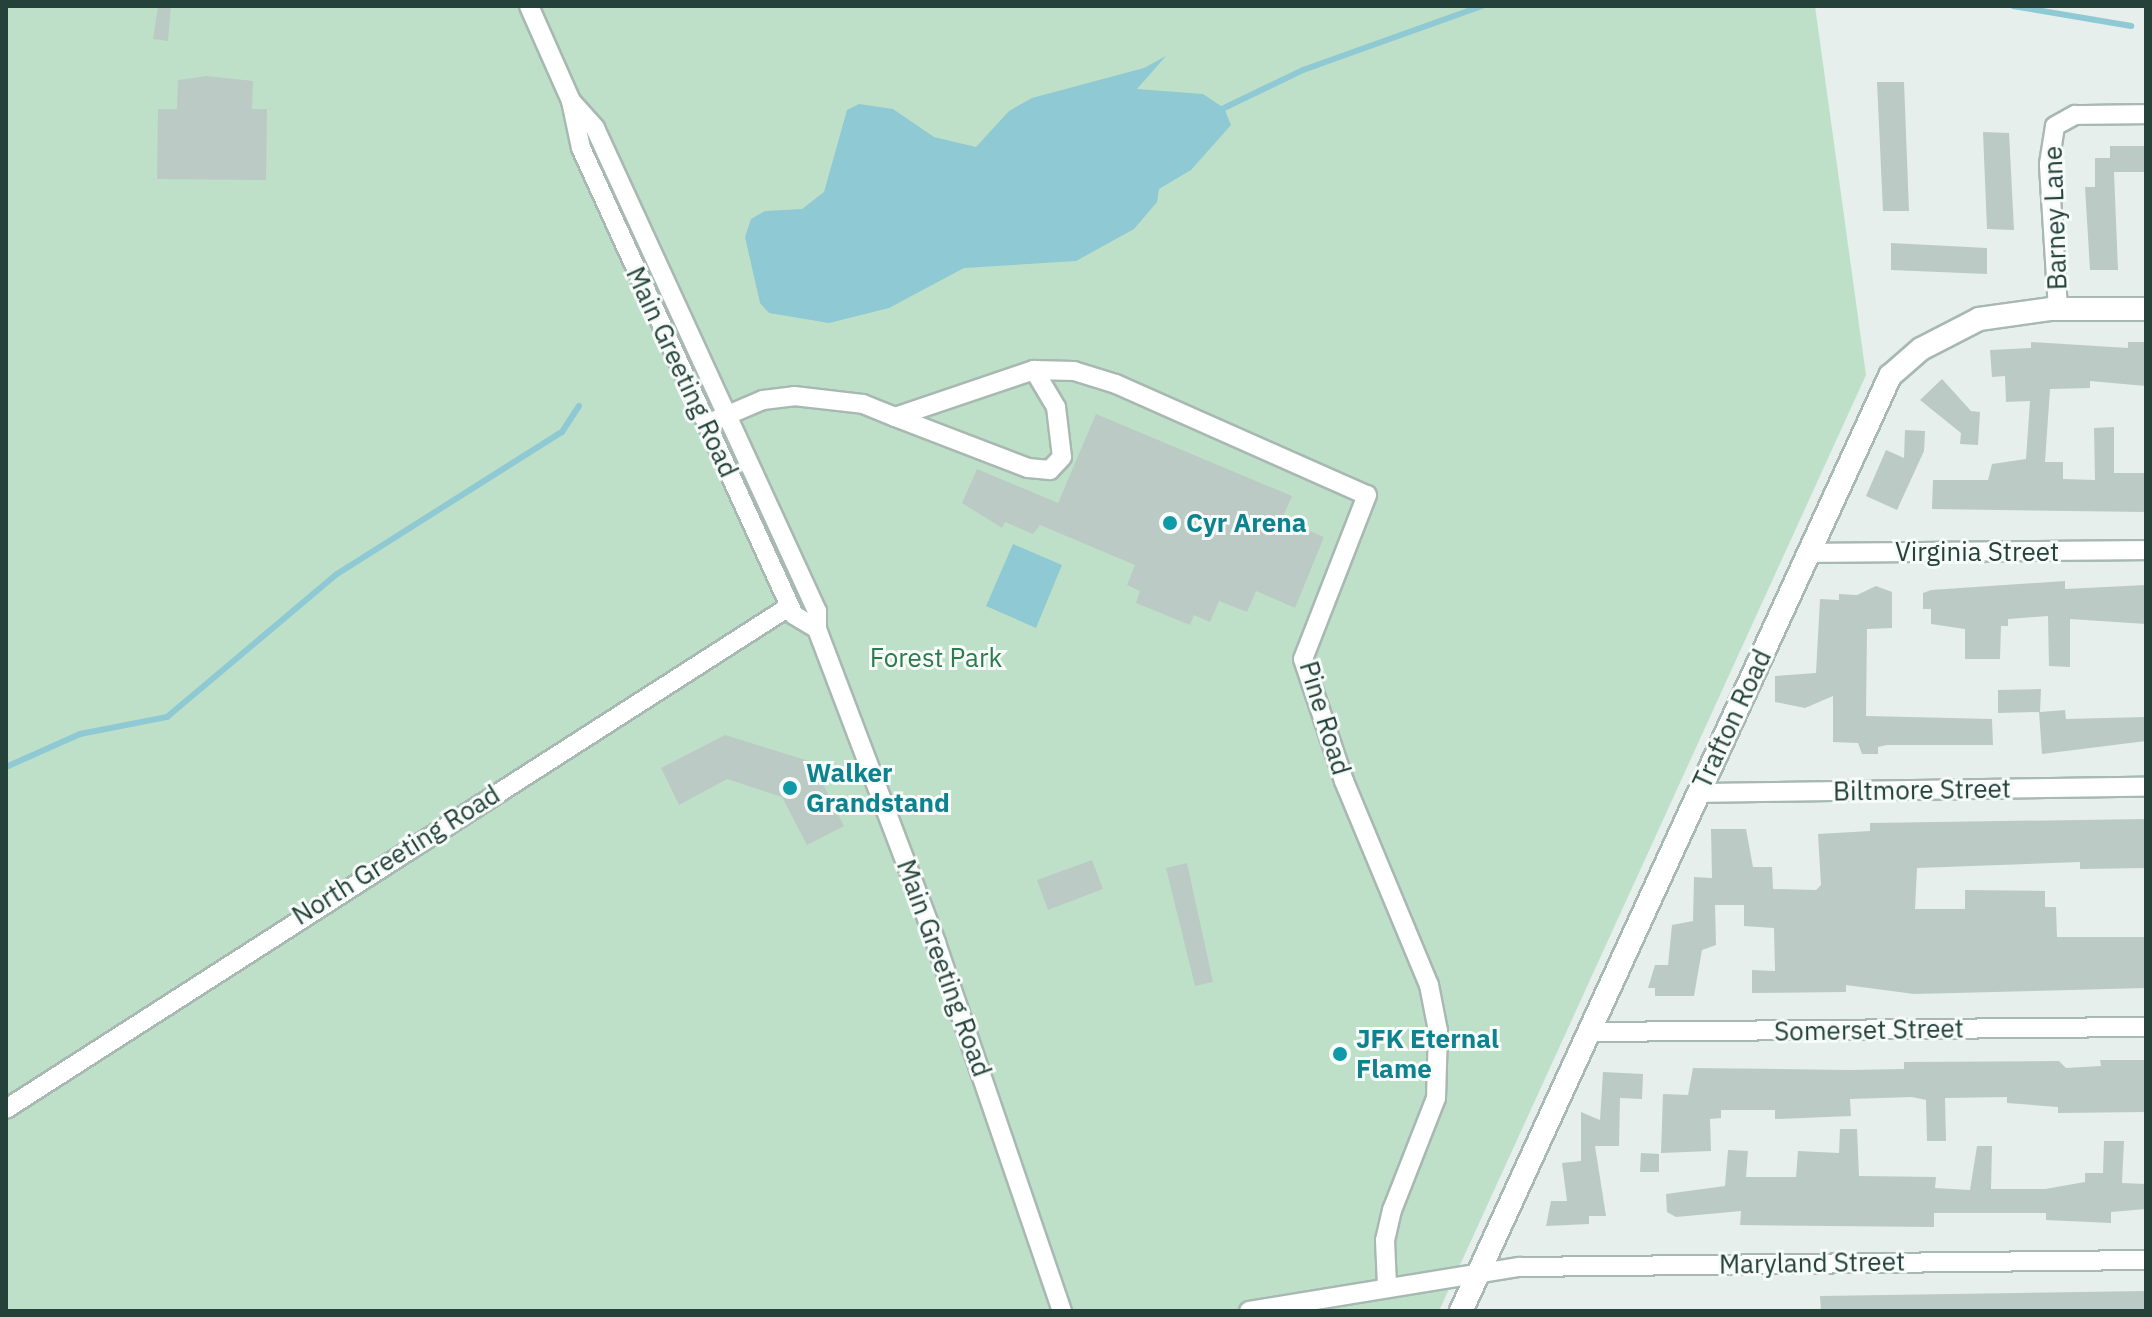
<!DOCTYPE html>
<style>
body{margin:0}
#map{position:relative;width:2152px;height:1317px;overflow:hidden;background:#e6efeb;font-family:"IBM Plex Sans",sans-serif}
div>[style]{position:absolute}
.green>*{inset:0;background:#bfe0c8}
.water>*{inset:0;background:#8ec9d4}
.stream>*{height:6px;margin:-3px;padding:0 3px;transform-origin:3px;border-radius:3px;background:#8ec9d4}
.building>*{inset:0;background:#bbcac4}
.roads{filter:drop-shadow(2px 0 #a8b8b2) drop-shadow(-2px 0 #a8b8b2) drop-shadow(0 2px #a8b8b2) drop-shadow(0 -2px #a8b8b2)}
.minor>*{height:18px;margin:-9px;padding:0 9px;transform-origin:9px;border-radius:9px;background:#fff}
.tertiary>*{height:22px;margin:-11px;padding:0 11px;transform-origin:11px;border-radius:11px;background:#fff}
.dots>*{width:22px;height:22px;translate:-50% -50%;box-sizing:border-box;border:4px solid #f7fbf9;border-radius:50%}
span{translate:-50% -50%;white-space:nowrap;text-align:center;line-height:1.15;-webkit-text-stroke:6px #f7fbf9;paint-order:stroke}
.street-label{font-size:26px;color:#24423a}
.culture-label{font-size:26px;color:#0d838f;font-weight:700}
.left{translate:0 -50%;text-align:left}
.park-label{font-size:26px;color:#2d7a4b}
.frame{position:absolute;inset:0;border:8px solid #24423a;pointer-events:none}
</style>
<div id="map">
<div class="green">
<i style="clip-path:polygon(6px 6px,1815px 6px,1866px 375px,1439px 1311px,6px 1311px)"></i>
</div>
<div class="water">
<i style="clip-path:polygon(1166px 56px,1137px 89px,1203px 94px,1224px 108px,1231px 125px,1191px 170px,1159px 189px,1157px 202px,1134px 229px,1076px 261px,964px 268px,889px 308px,829px 323px,769px 313px,760px 303px,745px 237px,751px 219px,765px 211px,802px 209px,824px 192px,847px 110px,859px 104px,893px 109px,934px 137px,976px 147px,1009px 111px,1032px 98px,1144px 68px)"></i>
<i style="clip-path:polygon(1013px 544px,1062px 565px,1036px 628px,986px 606px)"></i>
</div>
<div class="stream">
<i style="left:2013px;top:6px;width:120px;rotate:9.6deg"></i>
<i style="left:1224px;top:108px;width:88px;rotate:-25.7deg"></i>
<i style="left:1303px;top:70px;width:190px;rotate:-19.7deg"></i>
<i style="left:6px;top:767px;width:81px;rotate:-24deg"></i>
<i style="left:80px;top:734px;width:89px;rotate:-11.1deg"></i>
<i style="left:167px;top:717px;width:222px;rotate:-40.1deg"></i>
<i style="left:337px;top:574px;width:266px;rotate:-32.3deg"></i>
<i style="left:562px;top:432px;width:31px;rotate:-57deg"></i>
</div>
<div class="building">
<i style="clip-path:polygon(158px 6px,171px 6px,168px 41px,153px 39px)"></i>
<i style="clip-path:polygon(207px 76px,253px 81px,252px 109px,267px 109px,266px 180px,157px 179px,158px 109px,177px 109px,178px 80px)"></i>
<i style="clip-path:polygon(1877px 82px,1904px 82px,1909px 211px,1883px 211px)"></i>
<i style="clip-path:polygon(1983px 132px,2009px 133px,2014px 230px,1987px 229px)"></i>
<i style="clip-path:polygon(2110px 146px,2146px 146px,2146px 172px,2114px 172px,2118px 270px,2090px 270px,2085px 187px,2095px 187px,2095px 158px,2110px 158px)"></i>
<i style="clip-path:polygon(1891px 243px,1987px 248px,1987px 274px,1891px 270px)"></i>
<i style="clip-path:polygon(2031px 342px,2128px 348px,2128px 342px,2146px 342px,2146px 386px,2090px 381px,2090px 388px,2050px 389px,2045px 462px,2063px 462px,2063px 479px,2095px 480px,2094px 428px,2114px 427px,2114px 473px,2146px 473px,2146px 512px,1932px 509px,1933px 480px,1988px 480px,1992px 464px,2026px 459px,2030px 401px,2006px 402px,2005px 376px,1992px 377px,1990px 350px,2031px 348px)"></i>
<i style="clip-path:polygon(1942px 379px,1971px 411px,1980px 412px,1978px 445px,1960px 444px,1961px 433px,1920px 400px)"></i>
<i style="clip-path:polygon(1096px 414px,1292px 496px,1282px 519px,1324px 537px,1295px 608px,1256px 591px,1247px 612px,1219px 601px,1210px 622px,1194px 615px,1190px 625px,1136px 603px,1140px 591px,1127px 585px,1135px 565px,1040px 525px,1033px 534px,1005px 522px,1002px 528px,962px 503px,977px 469px,1058px 503px)"></i>
<i style="clip-path:polygon(1905px 430px,1925px 431px,1924px 451px,1897px 510px,1866px 496px,1886px 450px,1904px 458px)"></i>
<i style="clip-path:polygon(2065px 581px,2065px 589px,2146px 585px,2146px 624px,2070px 619px,2070px 667px,2049px 666px,2048px 616px,2008px 619px,2008px 626px,2001px 626px,2000px 659px,1965px 659px,1965px 629px,1931px 624px,1931px 609px,1923px 609px,1923px 593px,1931px 590px)"></i>
<i style="clip-path:polygon(1876px 586px,1892px 592px,1892px 628px,1867px 629px,1866px 716px,1992px 719px,1993px 745px,1887px 745px,1878px 747px,1878px 754px,1862px 754px,1858px 743px,1833px 742px,1833px 696px,1805px 708px,1775px 702px,1775px 676px,1816px 673px,1820px 599px,1839px 600px,1839px 594px,1857px 595px)"></i>
<i style="clip-path:polygon(2041px 689px,2040px 712px,2065px 710px,2066px 719px,2146px 717px,2146px 741px,2042px 754px,2039px 712px,1998px 713px,1998px 690px)"></i>
<i style="clip-path:polygon(725px 735px,812px 762px,844px 826px,807px 845px,782px 797px,727px 779px,679px 805px,661px 768px)"></i>
<i style="clip-path:polygon(2146px 819px,2146px 868px,2080px 869px,2080px 862px,1917px 868px,1915px 909px,1965px 909px,1965px 890px,2045px 891px,2045px 907px,2056px 907px,2057px 937px,2146px 937px,2146px 988px,1914px 994px,1846px 985px,1846px 992px,1752px 993px,1752px 970px,1775px 971px,1774px 928px,1744px 926px,1744px 905px,1715px 905px,1716px 945px,1702px 950px,1694px 996px,1655px 996px,1655px 988px,1648px 988px,1655px 965px,1668px 965px,1672px 925px,1693px 921px,1694px 877px,1712px 878px,1711px 829px,1746px 829px,1753px 867px,1772px 867px,1773px 889px,1816px 890px,1821px 885px,1818px 834px,1870px 831px,1870px 823px)"></i>
<i style="clip-path:polygon(1092px 860px,1103px 889px,1048px 910px,1037px 880px)"></i>
<i style="clip-path:polygon(1187px 863px,1213px 982px,1195px 986px,1166px 868px)"></i>
<i style="clip-path:polygon(2100px 1060px,2146px 1060px,2146px 1112px,2058px 1113px,2058px 1107px,2007px 1103px,2007px 1097px,1945px 1098px,1946px 1141px,1927px 1141px,1926px 1100px,1912px 1097px,1850px 1099px,1851px 1116px,1775px 1119px,1775px 1110px,1721px 1110px,1721px 1118px,1710px 1119px,1711px 1151px,1661px 1153px,1663px 1094px,1688px 1095px,1693px 1068px,1849px 1070px,1904px 1069px,1904px 1062px,2059px 1061px,2066px 1068px,2101px 1066px)"></i>
<i style="clip-path:polygon(1603px 1072px,1643px 1074px,1642px 1099px,1620px 1098px,1619px 1146px,1595px 1146px,1606px 1216px,1589px 1216px,1589px 1224px,1546px 1226px,1551px 1201px,1567px 1201px,1562px 1163px,1581px 1161px,1581px 1112px,1600px 1120px)"></i>
<i style="clip-path:polygon(1840px 1129px,1857px 1129px,1859px 1176px,1936px 1177px,1935px 1188px,1970px 1190px,1977px 1146px,1992px 1146px,1991px 1189px,2045px 1189px,2085px 1182px,2085px 1173px,2103px 1173px,2104px 1141px,2124px 1141px,2122px 1183px,2146px 1184px,2146px 1209px,2111px 1212px,2111px 1223px,2046px 1220px,2046px 1213px,1934px 1213px,1934px 1227px,1740px 1225px,1741px 1211px,1676px 1217px,1667px 1212px,1666px 1194px,1725px 1186px,1728px 1150px,1748px 1151px,1746px 1177px,1796px 1177px,1798px 1151px,1839px 1153px)"></i>
<i style="clip-path:polygon(1641px 1153px,1659px 1154px,1659px 1172px,1640px 1172px)"></i>
<i style="clip-path:polygon(2146px 1291px,2146px 1311px,1821px 1311px,1820px 1296px)"></i>
</div>
<div class="roads">
<div class="minor">
<i style="left:529px;top:6px;width:104px;rotate:66.1deg"></i>
<i style="left:571px;top:101px;width:48px;rotate:78deg"></i>
<i style="left:581px;top:148px;width:513px;rotate:65.48deg"></i>
<i style="left:794px;top:615px;width:27px;rotate:31deg"></i>
<i style="left:571px;top:101px;width:36px;rotate:48deg"></i>
<i style="left:595px;top:128px;width:532px;rotate:65.32deg"></i>
<i style="left:817px;top:611px;width:18px;rotate:90deg"></i>
<i style="left:817px;top:629px;width:336px;rotate:69.2deg"></i>
<i style="left:936px;top:943px;width:389px;rotate:71.1deg"></i>
<i style="left:2058px;top:309px;width:145px;rotate:-93.6deg"></i>
<i style="left:2049px;top:164px;width:38px;rotate:-81deg"></i>
<i style="left:2055px;top:126px;width:23px;rotate:-29deg"></i>
<i style="left:2075px;top:115px;width:71px;rotate:-0.8deg"></i>
<i style="left:1034px;top:370px;width:40px;rotate:1.4deg"></i>
<i style="left:1074px;top:371px;width:44px;rotate:17.2deg"></i>
<i style="left:1116px;top:384px;width:274px;rotate:23.9deg"></i>
<i style="left:1367px;top:495px;width:176px;rotate:111.3deg"></i>
<i style="left:1303px;top:659px;width:129px;rotate:71.4deg"></i>
<i style="left:1344px;top:781px;width:221px;rotate:67.4deg"></i>
<i style="left:1429px;top:985px;width:47px;rotate:78.9deg"></i>
<i style="left:1438px;top:1031px;width:67px;rotate:91.7deg"></i>
<i style="left:1436px;top:1098px;width:120px;rotate:111.4deg"></i>
<i style="left:1392px;top:1210px;width:31px;rotate:103deg"></i>
<i style="left:1385px;top:1240px;width:45px;rotate:87.5deg"></i>
<i style="left:716px;top:420px;width:51px;rotate:-23.1deg"></i>
<i style="left:763px;top:400px;width:31px;rotate:-7deg"></i>
<i style="left:794px;top:396px;width:69px;rotate:6.6deg"></i>
<i style="left:863px;top:404px;width:35px;rotate:22deg"></i>
<i style="left:895px;top:417px;width:147px;rotate:-18.7deg"></i>
<i style="left:1034px;top:370px;width:43px;rotate:59.3deg"></i>
<i style="left:1056px;top:407px;width:50px;rotate:83.2deg"></i>
<i style="left:1062px;top:457px;width:18px;rotate:133deg"></i>
<i style="left:1050px;top:470px;width:22px;rotate:-175deg"></i>
<i style="left:1028px;top:468px;width:142px;rotate:-159deg"></i>
<i style="left:1808px;top:553px;width:338px;rotate:-0.5deg"></i>
<i style="left:1698px;top:793px;width:448px;rotate:-0.8deg"></i>
<i style="left:1592px;top:1032px;width:554px;rotate:-0.52deg"></i>
<i style="left:6px;top:1109px;width:931px;rotate:-32.68deg"></i>
<i style="left:1249px;top:1311px;width:274px;rotate:-9.3deg"></i>
<i style="left:1519px;top:1267px;width:627px;rotate:-0.64deg"></i>
</div>
<div class="tertiary">
<i style="left:1461px;top:1311px;width:1029px;rotate:-65.35deg"></i>
<i style="left:1890px;top:376px;width:41px;rotate:-41.1deg"></i>
<i style="left:1921px;top:349px;width:65px;rotate:-27.3deg"></i>
<i style="left:1979px;top:319px;width:73px;rotate:-7.9deg"></i>
<i style="left:2051px;top:309px;width:95px"></i>
</div>
</div>
<div class="dots">
<i style="left:1170px;top:523px;background:#0f9aa8"></i>
<i style="left:790px;top:788px;background:#0f9aa8"></i>
<i style="left:1340px;top:1054px;background:#0f9aa8"></i>
</div>
<div class="street-label">
<span style="left:2055px;top:218px;rotate:-92deg">Barney Lane</span>
<span style="left:682px;top:372px;rotate:65deg">Main Greeting Road</span>
<span style="left:1977px;top:552px">Virginia Street</span>
<span style="left:1325px;top:718px;rotate:73deg">Pine Road</span>
<span style="left:1732px;top:719px;rotate:-65deg">Trafton Road</span>
<span style="left:1922px;top:790px;rotate:-1deg">Biltmore Street</span>
<span style="left:396px;top:855px;rotate:-32deg">North Greeting Road</span>
<span style="left:944px;top:968px;rotate:70deg">Main Greeting Road</span>
<span style="left:1869px;top:1030px;rotate:-1deg">Somerset Street</span>
<span style="left:1812px;top:1263px;rotate:-1deg">Maryland Street</span>
</div>
<div class="culture-label">
<span class="left" style="left:1186px;top:523px">Cyr Arena</span>
<span class="left" style="left:806px;top:788px">Walker<br>Grandstand</span>
<span class="left" style="left:1356px;top:1054px">JFK Eternal<br>Flame</span>
</div>
<div class="park-label">
<span style="left:936px;top:658px">Forest Park</span>
</div>
<div class="frame"></div>
</div>
